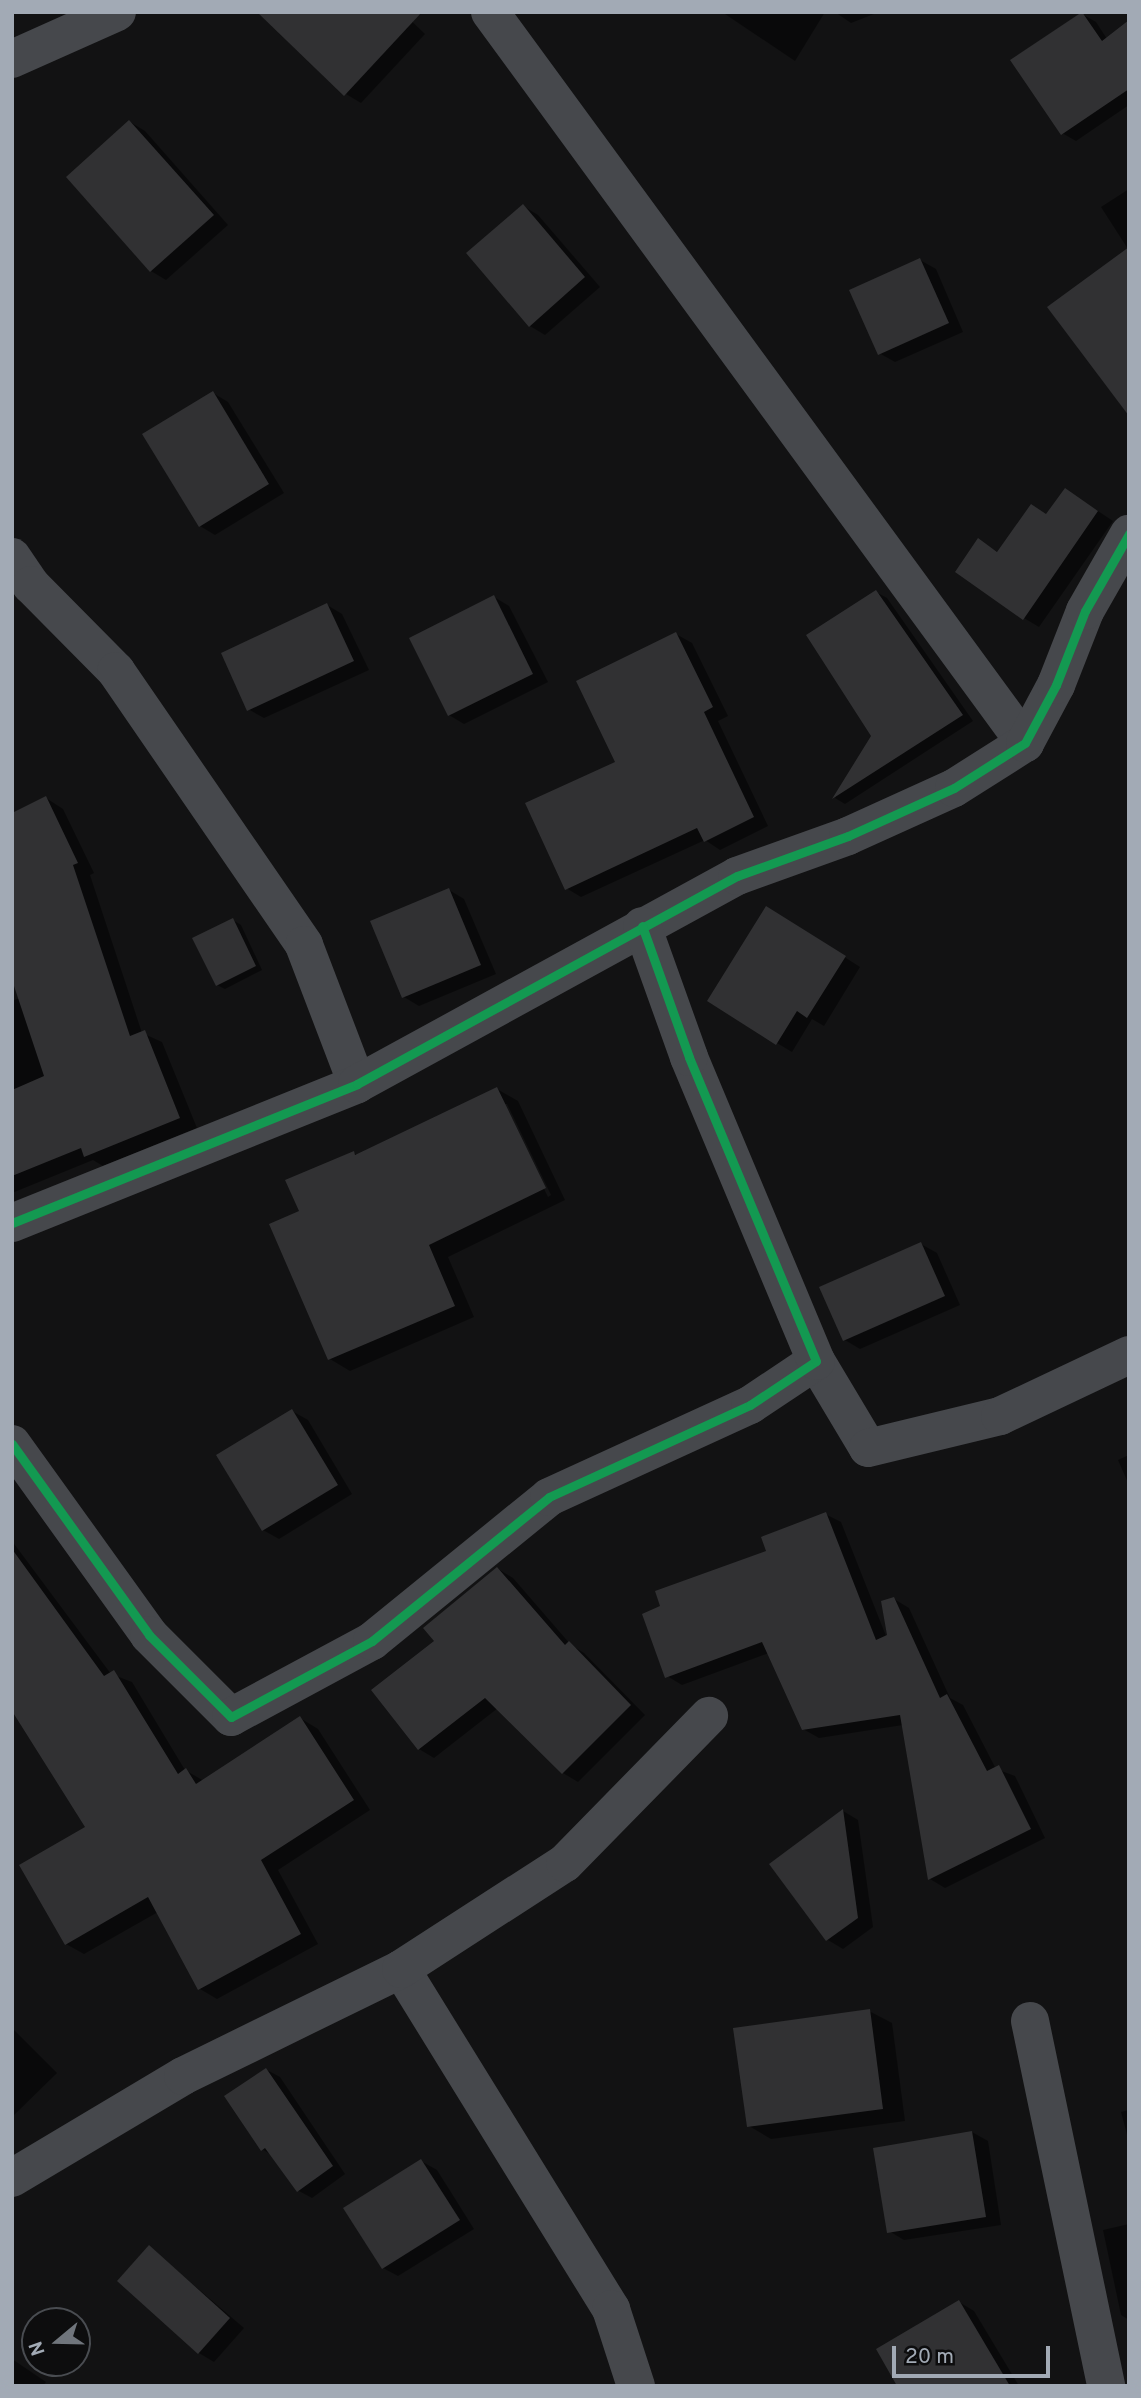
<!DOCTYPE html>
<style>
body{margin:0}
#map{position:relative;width:1141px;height:2398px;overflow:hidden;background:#121213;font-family:Overpass,sans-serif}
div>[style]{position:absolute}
.shadow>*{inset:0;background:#0007}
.building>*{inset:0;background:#313133}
.street>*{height:38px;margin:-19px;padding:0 19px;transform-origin:19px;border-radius:19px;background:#46484c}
.cycleway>*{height:9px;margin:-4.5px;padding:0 4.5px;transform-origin:4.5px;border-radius:4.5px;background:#139951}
span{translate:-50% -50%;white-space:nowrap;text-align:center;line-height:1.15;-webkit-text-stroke:7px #0d0d0e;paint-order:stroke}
.frame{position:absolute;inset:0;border:14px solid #a2aab5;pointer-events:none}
.north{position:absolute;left:21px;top:2307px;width:70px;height:70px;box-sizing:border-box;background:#0d0d0e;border:2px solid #494c51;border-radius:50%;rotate:251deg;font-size:19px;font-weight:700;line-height:28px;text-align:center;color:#a2aab5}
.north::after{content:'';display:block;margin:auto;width:24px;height:32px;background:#70757c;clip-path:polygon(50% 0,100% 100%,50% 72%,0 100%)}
.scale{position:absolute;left:892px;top:2346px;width:158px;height:32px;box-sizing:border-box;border:4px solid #a2aab5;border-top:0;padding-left:9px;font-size:21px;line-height:24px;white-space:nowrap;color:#a2aab5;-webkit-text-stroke:5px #0d0d0e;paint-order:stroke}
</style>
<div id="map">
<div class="shadow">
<i style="clip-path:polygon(402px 12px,425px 34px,361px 103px,346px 94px)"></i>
<i style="clip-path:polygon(722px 12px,825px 12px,795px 61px)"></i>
<i style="clip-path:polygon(835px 12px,879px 12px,851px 23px)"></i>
<i style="clip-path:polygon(1082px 14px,1096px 22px,1107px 39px,1129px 22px,1129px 105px,1076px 141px,1062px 133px)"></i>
<i style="clip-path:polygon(130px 122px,145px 131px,228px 225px,166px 280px,151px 271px)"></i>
<i style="clip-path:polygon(1129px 189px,1129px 411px,1128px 249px,1101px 207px)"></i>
<i style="clip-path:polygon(523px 206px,538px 215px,600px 287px,545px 335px,530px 326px)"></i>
<i style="clip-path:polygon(920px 260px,936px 269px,963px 332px,895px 362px,879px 353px)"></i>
<i style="clip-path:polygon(213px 393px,228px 402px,284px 493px,215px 535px,200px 526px)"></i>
<i style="clip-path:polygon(1080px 499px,1113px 521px,1039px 627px,1024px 618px,978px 540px,999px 553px,1048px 515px)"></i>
<i style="clip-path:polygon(876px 592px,887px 598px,973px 721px,845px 804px,835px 798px,873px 736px)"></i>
<i style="clip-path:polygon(494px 597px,509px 606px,548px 682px,464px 724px,449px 715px)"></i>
<i style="clip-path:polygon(327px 605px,342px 614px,369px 670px,264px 718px,248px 709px)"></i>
<i style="clip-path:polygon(676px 634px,692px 643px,728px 716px,718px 721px,768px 826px,720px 850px,705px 840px,581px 897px,566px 888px)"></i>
<i style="clip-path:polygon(46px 798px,63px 809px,94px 873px,90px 875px,142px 1033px,162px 1042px,197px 1128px,103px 1166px,93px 1160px,12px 1193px,12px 1001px,20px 998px)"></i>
<i style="clip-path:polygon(449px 890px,464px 899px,496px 974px,419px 1006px,404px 997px)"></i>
<i style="clip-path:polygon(782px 917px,860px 967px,824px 1026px,812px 1019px,792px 1052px,777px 1043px)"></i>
<i style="clip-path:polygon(233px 920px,241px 925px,262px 970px,225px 989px,217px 985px)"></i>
<i style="clip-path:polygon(evenodd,497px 1089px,518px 1101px,565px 1200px,448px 1257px,474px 1317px,350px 1371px,330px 1359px,301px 1212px,353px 1153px,358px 1155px,497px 1089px,503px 1104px,507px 1104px,551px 1195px,548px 1197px,503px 1104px)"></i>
<i style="clip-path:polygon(921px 1244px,937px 1253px,960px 1305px,860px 1349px,845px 1340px)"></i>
<i style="clip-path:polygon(292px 1411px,308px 1420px,352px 1494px,279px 1539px,263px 1530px)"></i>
<i style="clip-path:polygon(1129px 1455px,1129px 1485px,1118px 1460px)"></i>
<i style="clip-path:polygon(825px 1514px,841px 1522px,888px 1641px,894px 1599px,909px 1608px,950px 1698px,963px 1705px,996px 1769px,1015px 1776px,1045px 1838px,945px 1888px,930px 1879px,903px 1725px,819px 1738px,803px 1729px,769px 1653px,682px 1685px,667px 1676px,768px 1552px)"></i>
<i style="clip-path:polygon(12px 1541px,111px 1674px,132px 1682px,185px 1770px,204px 1781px,300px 1718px,318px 1729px,370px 1810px,278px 1870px,318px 1944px,217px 1999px,200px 1989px,158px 1912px,84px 1954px,66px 1944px,87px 1827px,12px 1694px)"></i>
<i style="clip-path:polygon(498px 1569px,513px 1578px,571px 1645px,584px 1653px,645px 1715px,578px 1782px,563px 1773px,498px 1708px,434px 1758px,419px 1749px,437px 1641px)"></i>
<i style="clip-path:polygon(843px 1811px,858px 1820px,873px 1927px,843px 1949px,828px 1940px,772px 1864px)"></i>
<i style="clip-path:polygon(869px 2011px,892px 2023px,905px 2121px,771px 2139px,749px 2126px)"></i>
<i style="clip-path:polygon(12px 2028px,57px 2073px,12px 2117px)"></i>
<i style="clip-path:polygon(267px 2070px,280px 2077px,345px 2174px,312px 2198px,299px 2191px,273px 2156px,262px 2149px)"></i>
<i style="clip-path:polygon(1129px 2110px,1129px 2142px,1121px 2112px)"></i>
<i style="clip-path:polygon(972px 2132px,988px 2141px,1001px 2225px,904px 2240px,889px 2231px)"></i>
<i style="clip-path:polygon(421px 2161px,437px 2170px,474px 2229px,398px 2276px,383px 2268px)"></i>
<i style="clip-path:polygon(1129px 2224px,1129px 2320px,1121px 2315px,1103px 2230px)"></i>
<i style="clip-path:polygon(149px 2247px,244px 2328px,214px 2362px,199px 2353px)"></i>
<i style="clip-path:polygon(959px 2302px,974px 2311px,1019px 2386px,899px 2386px)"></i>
<i style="clip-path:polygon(12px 2359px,46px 2382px,43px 2386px,12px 2386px)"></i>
</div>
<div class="building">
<i style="clip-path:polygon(257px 12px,422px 12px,344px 96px)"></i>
<i style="clip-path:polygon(1082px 12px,1102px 41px,1129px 20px,1129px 89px,1061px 135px,1010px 60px)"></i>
<i style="clip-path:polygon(129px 120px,214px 215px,150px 272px,66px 177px)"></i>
<i style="clip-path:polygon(523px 204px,585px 277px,529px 327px,466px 253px)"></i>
<i style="clip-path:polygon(1129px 247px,1129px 416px,1047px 307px)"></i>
<i style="clip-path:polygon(920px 258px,949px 323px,878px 355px,849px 290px)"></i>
<i style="clip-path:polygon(213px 391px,269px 484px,199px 527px,142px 434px)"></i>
<i style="clip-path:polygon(1065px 488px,1098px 511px,1023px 620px,955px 572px,978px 538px,997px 552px,1031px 504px,1046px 514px)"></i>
<i style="clip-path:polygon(876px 590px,963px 715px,832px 799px,871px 736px,806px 635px)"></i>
<i style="clip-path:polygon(494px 595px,533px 674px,448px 716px,409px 638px)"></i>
<i style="clip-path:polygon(327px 603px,354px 661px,247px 711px,221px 653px)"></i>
<i style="clip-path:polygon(676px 632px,713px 707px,704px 712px,754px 817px,704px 842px,697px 828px,565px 890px,525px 803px,615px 762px,576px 681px)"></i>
<i style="clip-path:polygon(46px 796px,78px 863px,73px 865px,130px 1036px,145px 1030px,180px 1118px,84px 1157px,81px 1148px,12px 1176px,12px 1090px,44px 1076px,12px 980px,12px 813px)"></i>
<i style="clip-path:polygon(449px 888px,481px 965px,402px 998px,370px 921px)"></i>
<i style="clip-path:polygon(766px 906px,846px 956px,807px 1018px,797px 1011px,776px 1045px,707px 1001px)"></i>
<i style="clip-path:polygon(233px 918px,256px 966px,216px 986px,192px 938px)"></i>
<i style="clip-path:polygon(497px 1087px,546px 1188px,429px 1245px,455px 1306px,328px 1360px,269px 1224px,299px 1211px,285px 1180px,354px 1151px,355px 1155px)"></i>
<i style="clip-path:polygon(921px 1242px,945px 1296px,843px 1341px,819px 1287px)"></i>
<i style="clip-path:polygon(292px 1409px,338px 1485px,262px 1531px,216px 1455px)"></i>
<i style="clip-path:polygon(826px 1512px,876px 1640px,887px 1635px,881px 1601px,894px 1597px,940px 1698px,947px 1694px,987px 1771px,999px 1765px,1031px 1829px,928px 1880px,900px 1715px,802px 1730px,762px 1642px,665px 1678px,642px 1614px,660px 1606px,655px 1591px,766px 1551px,761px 1537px)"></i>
<i style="clip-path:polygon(12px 1549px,104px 1676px,114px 1670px,178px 1774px,186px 1768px,196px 1784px,300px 1716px,354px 1800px,261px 1860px,301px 1934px,198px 1990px,148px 1897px,65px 1945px,19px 1865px,85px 1827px,12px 1711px)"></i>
<i style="clip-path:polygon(497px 1567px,565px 1645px,569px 1641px,631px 1705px,562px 1774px,485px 1698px,418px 1750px,371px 1690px,434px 1641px,423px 1628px)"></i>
<i style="clip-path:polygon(843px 1809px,858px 1918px,826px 1941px,769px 1864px)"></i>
<i style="clip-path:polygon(870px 2009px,883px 2109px,747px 2127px,733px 2028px)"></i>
<i style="clip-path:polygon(266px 2068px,333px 2166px,297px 2192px,265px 2148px,261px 2151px,224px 2096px)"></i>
<i style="clip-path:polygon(972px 2131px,986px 2217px,887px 2233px,873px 2148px)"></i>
<i style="clip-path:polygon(421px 2159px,460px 2220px,382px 2269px,343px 2208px)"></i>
<i style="clip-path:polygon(149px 2245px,230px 2318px,198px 2354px,117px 2281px)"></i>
<i style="clip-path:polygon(959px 2300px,1010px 2386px,897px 2386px,876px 2349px)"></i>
</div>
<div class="street">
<i style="left:490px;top:12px;width:906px;rotate:53.8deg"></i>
<i style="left:12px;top:59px;width:115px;rotate:-24.1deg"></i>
<i style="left:12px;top:557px;width:34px;rotate:56deg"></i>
<i style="left:31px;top:585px;width:121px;rotate:45.3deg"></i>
<i style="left:116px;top:671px;width:332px;rotate:55.5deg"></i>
<i style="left:304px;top:945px;width:149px;rotate:69.1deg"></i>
<i style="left:12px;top:1223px;width:372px;rotate:-21.9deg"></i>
<i style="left:357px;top:1084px;width:433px;rotate:-28.7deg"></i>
<i style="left:737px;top:876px;width:118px;rotate:-19.8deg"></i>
<i style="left:848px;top:836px;width:116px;rotate:-24.4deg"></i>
<i style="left:954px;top:788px;width:84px;rotate:-32.4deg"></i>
<i style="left:1025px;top:743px;width:66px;rotate:-61.9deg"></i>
<i style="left:1056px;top:685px;width:79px;rotate:-68.6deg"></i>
<i style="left:1085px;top:611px;width:89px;rotate:-60.3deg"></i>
<i style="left:816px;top:1361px;width:101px;rotate:59.1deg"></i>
<i style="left:868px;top:1448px;width:136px;rotate:-13.6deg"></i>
<i style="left:1000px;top:1416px;width:143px;rotate:-25.3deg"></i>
<i style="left:12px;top:1444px;width:235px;rotate:54.3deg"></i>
<i style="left:149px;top:1635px;width:116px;rotate:45deg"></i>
<i style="left:231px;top:1717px;width:160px;rotate:-28.3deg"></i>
<i style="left:372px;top:1641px;width:228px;rotate:-39.1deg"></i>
<i style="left:549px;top:1497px;width:221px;rotate:-24.6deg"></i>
<i style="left:750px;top:1405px;width:79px;rotate:-33.7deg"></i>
<i style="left:816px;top:1361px;width:329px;rotate:-112.7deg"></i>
<i style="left:689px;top:1057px;width:139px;rotate:-109.7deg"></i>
<i style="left:401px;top:1969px;width:400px;rotate:58.3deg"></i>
<i style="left:611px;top:2309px;width:81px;rotate:72deg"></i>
<i style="left:1030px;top:2021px;width:373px;rotate:78.2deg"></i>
<i style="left:12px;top:2178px;width:199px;rotate:-30.8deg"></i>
<i style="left:183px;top:2076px;width:243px;rotate:-26.1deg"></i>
<i style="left:401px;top:1969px;width:195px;rotate:-32.9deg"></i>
<i style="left:565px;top:1863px;width:206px;rotate:-45.6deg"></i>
</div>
<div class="cycleway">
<i style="left:12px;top:1223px;width:372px;rotate:-21.9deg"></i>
<i style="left:357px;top:1084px;width:433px;rotate:-28.7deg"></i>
<i style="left:737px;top:876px;width:118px;rotate:-19.8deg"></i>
<i style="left:848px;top:836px;width:116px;rotate:-24.4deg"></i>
<i style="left:954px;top:788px;width:84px;rotate:-32.4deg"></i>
<i style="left:1025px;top:743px;width:66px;rotate:-61.9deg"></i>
<i style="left:1056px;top:685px;width:79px;rotate:-68.6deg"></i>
<i style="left:1085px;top:611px;width:89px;rotate:-60.3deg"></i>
<i style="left:12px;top:1444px;width:235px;rotate:54.3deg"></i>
<i style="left:149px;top:1635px;width:116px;rotate:45deg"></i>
<i style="left:231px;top:1717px;width:160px;rotate:-28.3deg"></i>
<i style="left:372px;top:1641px;width:228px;rotate:-39.1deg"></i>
<i style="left:549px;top:1497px;width:221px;rotate:-24.6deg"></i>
<i style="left:750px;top:1405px;width:79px;rotate:-33.7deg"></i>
<i style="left:816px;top:1361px;width:329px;rotate:-112.7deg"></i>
<i style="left:689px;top:1057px;width:139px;rotate:-109.7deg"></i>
</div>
<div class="frame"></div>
<div class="north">N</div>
<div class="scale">20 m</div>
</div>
